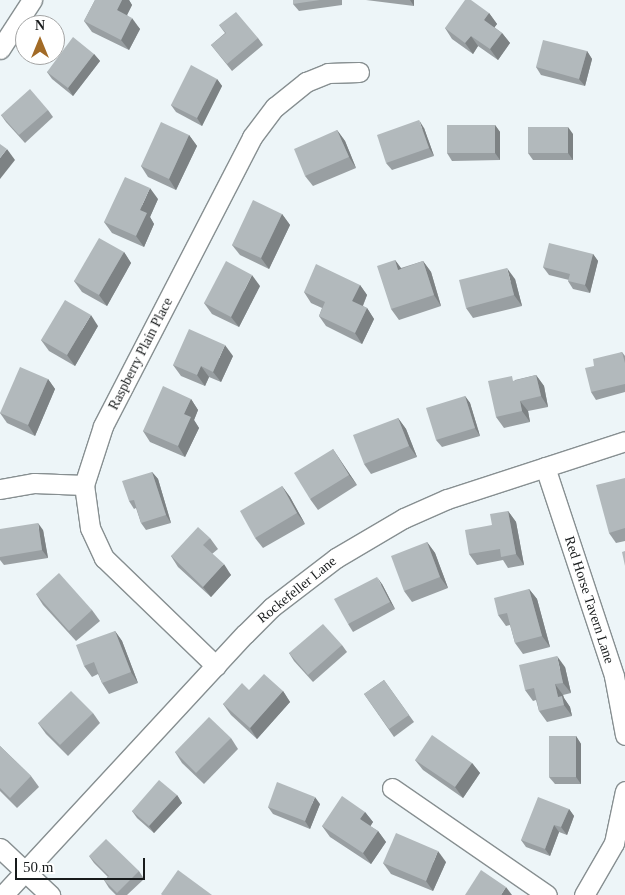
<!DOCTYPE html>
<style>
body{margin:0}
#map{position:relative;width:625px;height:895px;overflow:hidden;background:#edf5f8;font-family:"Times New Roman",serif}
div>[style]{position:absolute}
.roads{filter:drop-shadow(1px 0 #878f91) drop-shadow(-1px 0 #878f91) drop-shadow(0 1px #878f91) drop-shadow(0 -1px #878f91)}
.street>*{height:19px;margin:-9.5px;padding:0 9.5px;transform-origin:9.5px;border-radius:9.5px;background:#fff}
.wall>*{inset:0;background:#999fa2}
.shaded-wall>*{inset:0;background:#7d8284}
.building>*{inset:0;background:#b2b9bc}
span{translate:-50% -50%;white-space:nowrap;text-align:center;line-height:1.15;-webkit-text-stroke:4px #fff;paint-order:stroke}
.street-label{font-size:14px;color:#181b1c}
.north{position:absolute;left:15px;top:15px;width:50px;height:50px;box-sizing:border-box;background:#fff;border:1px solid #a3a4a4;border-radius:50%;rotate:0deg;font-size:14px;font-weight:700;line-height:20px;text-align:center;color:#181b1c}
.north::after{content:'';display:block;margin:auto;width:18px;height:22px;background:#a26b27;clip-path:polygon(50% 0,100% 100%,50% 72%,0 100%)}
.scale{position:absolute;left:15px;top:858px;width:130px;height:22px;box-sizing:border-box;border:2px solid #181b1c;border-top:0;padding-left:6px;font-size:15px;line-height:18px;white-space:nowrap;color:#181b1c;-webkit-text-stroke:4px #fff;paint-order:stroke}
</style>
<div id="map">
<div class="roads">
<div class="street">
<i style="left:0;top:49px;width:59px;rotate:-56.9deg"></i>
<i style="left:545px;top:467px;width:220px;rotate:71.7deg"></i>
<i style="left:614px;top:676px;width:60px;rotate:79.4deg"></i>
<i style="left:0;top:489px;width:35px;rotate:-10deg"></i>
<i style="left:34px;top:483px;width:50px;rotate:2.3deg"></i>
<i style="left:216px;top:666px;width:156px;rotate:-136deg"></i>
<i style="left:104px;top:558px;width:33px;rotate:-115deg"></i>
<i style="left:90px;top:528px;width:43px;rotate:-97.9deg"></i>
<i style="left:84px;top:485px;width:62px;rotate:-72.1deg"></i>
<i style="left:103px;top:426px;width:325px;rotate:-62.7deg"></i>
<i style="left:252px;top:137px;width:38px;rotate:-53deg"></i>
<i style="left:275px;top:107px;width:40px;rotate:-39deg"></i>
<i style="left:306px;top:82px;width:24px;rotate:-22deg"></i>
<i style="left:328px;top:73px;width:31px;rotate:-2deg"></i>
<i style="left:392px;top:788px;width:188px;rotate:34.6deg"></i>
<i style="left:0;top:848px;width:69px;rotate:43.2deg"></i>
<i style="left:3px;top:895px;width:356px;rotate:-47.2deg"></i>
<i style="left:245px;top:634px;width:38px;rotate:-45deg"></i>
<i style="left:272px;top:607px;width:81px;rotate:-37.4deg"></i>
<i style="left:336px;top:558px;width:79px;rotate:-30.5deg"></i>
<i style="left:404px;top:518px;width:47px;rotate:-23.8deg"></i>
<i style="left:447px;top:499px;width:187px;rotate:-18deg"></i>
<i style="left:584px;top:895px;width:60px;rotate:-60deg"></i>
<i style="left:614px;top:843px;width:53px;rotate:-78.1deg"></i>
</div>
</div>
<div class="wall">
<i style="clip-path:polygon(95px 0,129px 0,132px 5px,127px 15px,140px 29px,129px 50px,92px 32px,84px 21px)"></i>
<i style="clip-path:polygon(293px 0,342px 0,342px 5px,299px 11px,293px 4px)"></i>
<i style="clip-path:polygon(366px 0,414px 0,414px 6px)"></i>
<i style="clip-path:polygon(489px 13px,497px 24px,494px 27px,502px 33px,510px 43px,498px 60px,478px 46px,473px 54px,452px 39px,445px 28px)"></i>
<i style="clip-path:polygon(219px 25px,258px 38px,263px 45px,232px 71px,211px 45px,225px 33px)"></i>
<i style="clip-path:polygon(587px 51px,592px 59px,585px 86px,541px 75px,536px 67px)"></i>
<i style="clip-path:polygon(94px 54px,100px 61px,73px 96px,52px 79px,47px 72px)"></i>
<i style="clip-path:polygon(217px 79px,222px 86px,202px 126px,176px 112px,171px 105px)"></i>
<i style="clip-path:polygon(48px 110px,53px 117px,25px 143px,6px 122px,1px 115px)"></i>
<i style="clip-path:polygon(495px 125px,500px 132px,500px 160px,452px 161px,447px 153px)"></i>
<i style="clip-path:polygon(424px 128px,434px 156px,392px 170px,386px 163px)"></i>
<i style="clip-path:polygon(337px 130px,345px 141px,356px 168px,313px 186px,305px 176px)"></i>
<i style="clip-path:polygon(573px 134px,573px 160px,533px 160px,528px 153px)"></i>
<i style="clip-path:polygon(189px 135px,197px 146px,176px 190px,148px 177px,141px 166px)"></i>
<i style="clip-path:polygon(158px 199px,150px 217px,154px 224px,144px 247px,112px 233px,104px 222px)"></i>
<i style="clip-path:polygon(282px 214px,290px 225px,269px 269px,240px 255px,232px 245px)"></i>
<i style="clip-path:polygon(124px 252px,131px 263px,107px 306px,82px 292px,74px 281px)"></i>
<i style="clip-path:polygon(593px 254px,598px 261px,590px 293px,573px 289px,568px 281px,569px 280px,549px 275px,543px 267px)"></i>
<i style="clip-path:polygon(395px 260px,401px 268px,423px 261px,431px 272px,441px 306px,399px 320px,391px 309px)"></i>
<i style="clip-path:polygon(515px 279px,522px 306px,473px 318px,466px 308px)"></i>
<i style="clip-path:polygon(360px 285px,367px 295px,363px 306px,367px 308px,374px 319px,362px 344px,326px 326px,319px 316px,322px 308px,311px 303px,304px 292px)"></i>
<i style="clip-path:polygon(260px 286px,239px 327px,212px 314px,204px 303px)"></i>
<i style="clip-path:polygon(98px 326px,75px 366px,49px 351px,41px 340px)"></i>
<i style="clip-path:polygon(622px 352px,625px 356px,625px 392px,596px 400px,591px 392px,594px 366px)"></i>
<i style="clip-path:polygon(233px 356px,221px 382px,209px 377px,205px 386px,181px 376px,173px 365px)"></i>
<i style="clip-path:polygon(536px 375px,544px 386px,548px 407px,528px 411px,530px 422px,504px 428px,496px 417px,515px 380px)"></i>
<i style="clip-path:polygon(48px 379px,55px 389px,35px 436px,7px 423px,0 413px)"></i>
<i style="clip-path:polygon(465px 396px,470px 403px,480px 436px,442px 447px,436px 440px)"></i>
<i style="clip-path:polygon(191px 399px,198px 410px,194px 420px,199px 428px,185px 457px,150px 442px,143px 431px)"></i>
<i style="clip-path:polygon(398px 418px,406px 429px,417px 457px,371px 474px,364px 464px)"></i>
<i style="clip-path:polygon(333px 449px,357px 485px,318px 510px,310px 499px)"></i>
<i style="clip-path:polygon(152px 472px,158px 479px,171px 523px,146px 530px,141px 523px,136px 508px,134px 509px,129px 501px)"></i>
<i style="clip-path:polygon(625px 478px,625px 541px,616px 543px,609px 533px)"></i>
<i style="clip-path:polygon(282px 486px,290px 497px,305px 524px,263px 548px,255px 538px)"></i>
<i style="clip-path:polygon(508px 511px,516px 522px,524px 565px,508px 568px,503px 560px,477px 565px,469px 554px,492px 525px)"></i>
<i style="clip-path:polygon(0 529px,43px 530px,48px 558px,4px 565px,0 560px)"></i>
<i style="clip-path:polygon(210px 538px,218px 549px,212px 554px,231px 575px,211px 597px,178px 567px,171px 556px)"></i>
<i style="clip-path:polygon(427px 542px,435px 553px,448px 588px,412px 602px,404px 591px)"></i>
<i style="clip-path:polygon(382px 584px,395px 609px,353px 632px,348px 624px)"></i>
<i style="clip-path:polygon(529px 589px,537px 599px,550px 647px,523px 654px,515px 643px,510px 625px,506px 626px,498px 615px)"></i>
<i style="clip-path:polygon(36px 594px,92px 610px,100px 621px,76px 641px,43px 605px)"></i>
<i style="clip-path:polygon(115px 631px,122px 641px,138px 683px,109px 694px,102px 683px,98px 674px,92px 677px,84px 666px)"></i>
<i style="clip-path:polygon(342px 645px,347px 652px,313px 682px,294px 661px,289px 653px)"></i>
<i style="clip-path:polygon(565px 667px,571px 693px,563px 695px,564px 698px,570px 707px,572px 716px,547px 722px,539px 711px,536px 700px,533px 701px,525px 690px)"></i>
<i style="clip-path:polygon(384px 680px,414px 722px,394px 737px,364px 694px)"></i>
<i style="clip-path:polygon(249px 690px,283px 691px,290px 702px,257px 739px,231px 715px,223px 704px)"></i>
<i style="clip-path:polygon(93px 713px,100px 723px,68px 756px,46px 734px,38px 723px)"></i>
<i style="clip-path:polygon(576px 736px,581px 744px,581px 784px,555px 784px,549px 777px)"></i>
<i style="clip-path:polygon(231px 738px,238px 749px,204px 784px,182px 763px,175px 752px)"></i>
<i style="clip-path:polygon(0 746px,31px 776px,39px 787px,17px 808px,0 791px)"></i>
<i style="clip-path:polygon(415px 760px,472px 763px,480px 773px,463px 798px,423px 770px)"></i>
<i style="clip-path:polygon(177px 795px,182px 803px,154px 833px,137px 818px,132px 811px)"></i>
<i style="clip-path:polygon(320px 804px,310px 829px,273px 814px,268px 807px)"></i>
<i style="clip-path:polygon(569px 809px,574px 816px,567px 835px,559px 832px,550px 856px,526px 847px,521px 840px)"></i>
<i style="clip-path:polygon(365px 812px,373px 822px,370px 826px,378px 831px,386px 842px,371px 864px,330px 837px,322px 826px)"></i>
<i style="clip-path:polygon(89px 856px,139px 871px,144px 879px,127px 895px,116px 895px,109px 888px,104px 880px,108px 877px,94px 863px)"></i>
<i style="clip-path:polygon(446px 862px,433px 891px,391px 874px,383px 863px)"></i>
</div>
<div class="shaded-wall">
<i style="clip-path:polygon(122px 0,129px 0,132px 5px,124px 21px,117px 10px)"></i>
<i style="clip-path:polygon(410px 0,414px 0,414px 6px)"></i>
<i style="clip-path:polygon(489px 13px,497px 24px,492px 31px,484px 20px)"></i>
<i style="clip-path:polygon(132px 18px,140px 29px,129px 50px,121px 40px)"></i>
<i style="clip-path:polygon(502px 33px,510px 43px,498px 60px,490px 49px)"></i>
<i style="clip-path:polygon(471px 36px,478px 46px,473px 54px,465px 43px)"></i>
<i style="clip-path:polygon(587px 51px,592px 59px,585px 86px,579px 79px)"></i>
<i style="clip-path:polygon(94px 54px,100px 61px,73px 96px,68px 88px)"></i>
<i style="clip-path:polygon(217px 79px,222px 86px,202px 126px,197px 118px)"></i>
<i style="clip-path:polygon(419px 120px,424px 128px,434px 156px,429px 148px)"></i>
<i style="clip-path:polygon(495px 125px,500px 132px,500px 160px,495px 153px)"></i>
<i style="clip-path:polygon(568px 127px,573px 134px,573px 160px,568px 153px)"></i>
<i style="clip-path:polygon(337px 130px,345px 141px,356px 168px,349px 157px)"></i>
<i style="clip-path:polygon(189px 135px,197px 146px,176px 190px,169px 179px)"></i>
<i style="clip-path:polygon(7px 149px,15px 160px,0 179px,0 158px)"></i>
<i style="clip-path:polygon(150px 188px,158px 199px,150px 217px,154px 224px,144px 247px,136px 236px,140px 210px)"></i>
<i style="clip-path:polygon(282px 214px,290px 225px,269px 269px,261px 258px)"></i>
<i style="clip-path:polygon(124px 252px,131px 263px,107px 306px,99px 295px)"></i>
<i style="clip-path:polygon(593px 254px,598px 261px,590px 293px,585px 285px)"></i>
<i style="clip-path:polygon(395px 260px,403px 271px,398px 270px)"></i>
<i style="clip-path:polygon(423px 261px,431px 272px,441px 306px,434px 295px)"></i>
<i style="clip-path:polygon(507px 268px,515px 279px,522px 306px,514px 295px)"></i>
<i style="clip-path:polygon(252px 275px,260px 286px,239px 327px,231px 317px)"></i>
<i style="clip-path:polygon(360px 285px,367px 295px,360px 312px,352px 301px)"></i>
<i style="clip-path:polygon(367px 308px,374px 319px,362px 344px,355px 333px)"></i>
<i style="clip-path:polygon(91px 315px,98px 326px,75px 366px,67px 355px)"></i>
<i style="clip-path:polygon(225px 345px,233px 356px,221px 382px,213px 372px)"></i>
<i style="clip-path:polygon(201px 366px,209px 377px,205px 386px,197px 375px)"></i>
<i style="clip-path:polygon(536px 375px,544px 386px,548px 407px,541px 396px)"></i>
<i style="clip-path:polygon(48px 379px,55px 389px,35px 436px,28px 425px)"></i>
<i style="clip-path:polygon(465px 396px,470px 403px,480px 436px,475px 428px)"></i>
<i style="clip-path:polygon(191px 399px,198px 410px,194px 420px,199px 428px,185px 457px,178px 446px,184px 414px)"></i>
<i style="clip-path:polygon(520px 401px,528px 411px,530px 422px,522px 411px)"></i>
<i style="clip-path:polygon(398px 418px,406px 429px,417px 457px,409px 446px)"></i>
<i style="clip-path:polygon(333px 449px,340px 460px,357px 485px,349px 475px)"></i>
<i style="clip-path:polygon(152px 472px,158px 479px,171px 523px,166px 515px)"></i>
<i style="clip-path:polygon(282px 486px,290px 497px,305px 524px,297px 513px)"></i>
<i style="clip-path:polygon(508px 511px,516px 522px,524px 565px,516px 554px)"></i>
<i style="clip-path:polygon(38px 523px,43px 530px,48px 558px,42px 550px)"></i>
<i style="clip-path:polygon(427px 542px,435px 553px,448px 588px,440px 577px)"></i>
<i style="clip-path:polygon(224px 564px,231px 575px,211px 597px,203px 587px)"></i>
<i style="clip-path:polygon(377px 577px,382px 584px,395px 609px,390px 602px)"></i>
<i style="clip-path:polygon(529px 589px,537px 599px,550px 647px,542px 636px)"></i>
<i style="clip-path:polygon(115px 631px,122px 641px,138px 683px,131px 672px)"></i>
<i style="clip-path:polygon(557px 656px,565px 667px,571px 693px,563px 683px)"></i>
<i style="clip-path:polygon(555px 684px,563px 695px,564px 698px,570px 707px,572px 716px,558px 697px)"></i>
<i style="clip-path:polygon(283px 691px,290px 702px,257px 739px,250px 728px)"></i>
<i style="clip-path:polygon(576px 736px,581px 744px,581px 784px,576px 777px)"></i>
<i style="clip-path:polygon(472px 763px,480px 773px,463px 798px,455px 787px)"></i>
<i style="clip-path:polygon(177px 795px,182px 803px,154px 833px,149px 826px)"></i>
<i style="clip-path:polygon(315px 797px,320px 804px,310px 829px,305px 821px)"></i>
<i style="clip-path:polygon(569px 809px,574px 816px,567px 835px,561px 827px)"></i>
<i style="clip-path:polygon(365px 812px,373px 822px,368px 830px,360px 819px)"></i>
<i style="clip-path:polygon(554px 825px,559px 832px,550px 856px,545px 849px)"></i>
<i style="clip-path:polygon(378px 831px,386px 842px,371px 864px,363px 853px)"></i>
<i style="clip-path:polygon(438px 851px,446px 862px,433px 891px,426px 881px)"></i>
<i style="clip-path:polygon(506px 887px,512px 895px,501px 895px)"></i>
</div>
<div class="building">
<i style="clip-path:polygon(95px 0,122px 0,117px 10px,132px 18px,121px 40px,84px 21px)"></i>
<i style="clip-path:polygon(293px 0,320px 0,293px 4px)"></i>
<i style="clip-path:polygon(465px 0,471px 0,489px 13px,484px 20px,502px 33px,490px 49px,471px 36px,465px 43px,445px 28px)"></i>
<i style="clip-path:polygon(236px 12px,258px 38px,227px 64px,211px 45px,226px 33px,219px 25px)"></i>
<i style="clip-path:polygon(73px 37px,94px 54px,68px 88px,47px 72px)"></i>
<i style="clip-path:polygon(543px 40px,587px 51px,579px 79px,536px 67px)"></i>
<i style="clip-path:polygon(191px 65px,217px 79px,197px 118px,171px 105px)"></i>
<i style="clip-path:polygon(30px 89px,48px 110px,19px 135px,1px 115px)"></i>
<i style="clip-path:polygon(419px 120px,429px 148px,386px 163px,377px 135px)"></i>
<i style="clip-path:polygon(161px 122px,189px 135px,169px 179px,141px 166px)"></i>
<i style="clip-path:polygon(447px 125px,495px 125px,495px 153px,447px 153px)"></i>
<i style="clip-path:polygon(528px 127px,568px 127px,568px 153px,528px 153px)"></i>
<i style="clip-path:polygon(337px 130px,349px 157px,305px 176px,294px 149px)"></i>
<i style="clip-path:polygon(0 144px,7px 149px,0 158px)"></i>
<i style="clip-path:polygon(125px 177px,150px 188px,140px 210px,147px 213px,136px 236px,104px 222px)"></i>
<i style="clip-path:polygon(253px 200px,282px 214px,261px 258px,232px 245px)"></i>
<i style="clip-path:polygon(99px 238px,124px 252px,99px 295px,74px 281px)"></i>
<i style="clip-path:polygon(549px 243px,593px 254px,585px 285px,568px 281px,570px 274px,543px 267px)"></i>
<i style="clip-path:polygon(395px 260px,398px 270px,423px 261px,434px 295px,391px 309px,377px 266px)"></i>
<i style="clip-path:polygon(226px 261px,252px 275px,231px 317px,204px 303px)"></i>
<i style="clip-path:polygon(316px 264px,360px 285px,352px 301px,367px 308px,355px 333px,319px 316px,325px 302px,304px 292px)"></i>
<i style="clip-path:polygon(507px 268px,514px 295px,466px 308px,459px 280px)"></i>
<i style="clip-path:polygon(65px 300px,91px 315px,67px 355px,41px 340px)"></i>
<i style="clip-path:polygon(189px 329px,225px 345px,213px 372px,201px 366px,197px 375px,173px 365px)"></i>
<i style="clip-path:polygon(622px 352px,625px 363px,625px 384px,591px 392px,585px 368px,594px 366px,593px 359px)"></i>
<i style="clip-path:polygon(20px 367px,48px 379px,28px 425px,0 413px)"></i>
<i style="clip-path:polygon(536px 375px,541px 396px,520px 401px,522px 411px,496px 417px,488px 381px,512px 376px,513px 381px)"></i>
<i style="clip-path:polygon(163px 386px,191px 399px,184px 414px,191px 417px,178px 446px,143px 431px)"></i>
<i style="clip-path:polygon(465px 396px,475px 428px,436px 440px,426px 408px)"></i>
<i style="clip-path:polygon(398px 418px,409px 446px,364px 464px,353px 435px)"></i>
<i style="clip-path:polygon(333px 449px,349px 475px,310px 499px,294px 473px)"></i>
<i style="clip-path:polygon(152px 472px,166px 515px,141px 523px,134px 500px,129px 501px,122px 481px)"></i>
<i style="clip-path:polygon(625px 478px,625px 528px,609px 533px,596px 485px)"></i>
<i style="clip-path:polygon(282px 486px,297px 513px,255px 538px,240px 511px)"></i>
<i style="clip-path:polygon(508px 511px,516px 554px,501px 557px,500px 549px,469px 554px,465px 530px,492px 525px,490px 514px)"></i>
<i style="clip-path:polygon(38px 523px,42px 550px,0 557px,0 529px)"></i>
<i style="clip-path:polygon(198px 527px,210px 538px,203px 545px,224px 564px,203px 587px,171px 556px)"></i>
<i style="clip-path:polygon(427px 542px,440px 577px,404px 591px,391px 556px)"></i>
<i style="clip-path:polygon(625px 551px,625px 566px,622px 552px)"></i>
<i style="clip-path:polygon(59px 573px,92px 610px,69px 631px,36px 594px)"></i>
<i style="clip-path:polygon(377px 577px,390px 602px,348px 624px,334px 599px)"></i>
<i style="clip-path:polygon(529px 589px,542px 636px,515px 643px,507px 613px,498px 615px,494px 598px)"></i>
<i style="clip-path:polygon(323px 624px,342px 645px,308px 675px,289px 653px)"></i>
<i style="clip-path:polygon(115px 631px,131px 672px,102px 683px,94px 662px,84px 666px,76px 645px)"></i>
<i style="clip-path:polygon(557px 656px,563px 683px,555px 684px,558px 697px,562px 696px,564px 705px,539px 711px,534px 688px,525px 690px,519px 665px)"></i>
<i style="clip-path:polygon(264px 674px,283px 691px,250px 728px,223px 704px,242px 683px,249px 690px)"></i>
<i style="clip-path:polygon(384px 680px,409px 715px,389px 729px,364px 694px)"></i>
<i style="clip-path:polygon(71px 691px,93px 713px,60px 745px,38px 723px)"></i>
<i style="clip-path:polygon(209px 717px,231px 738px,196px 773px,175px 752px)"></i>
<i style="clip-path:polygon(432px 735px,472px 763px,455px 787px,415px 760px)"></i>
<i style="clip-path:polygon(549px 736px,576px 736px,576px 777px,549px 777px)"></i>
<i style="clip-path:polygon(0 746px,31px 776px,10px 798px,0 788px)"></i>
<i style="clip-path:polygon(159px 780px,177px 795px,149px 826px,132px 811px)"></i>
<i style="clip-path:polygon(277px 782px,315px 797px,305px 821px,268px 807px)"></i>
<i style="clip-path:polygon(342px 796px,365px 812px,360px 819px,378px 831px,363px 853px,322px 826px)"></i>
<i style="clip-path:polygon(538px 797px,569px 809px,561px 827px,554px 825px,545px 849px,521px 840px)"></i>
<i style="clip-path:polygon(396px 833px,438px 851px,426px 881px,383px 863px)"></i>
<i style="clip-path:polygon(106px 839px,139px 871px,117px 893px,104px 880px,109px 876px,89px 856px)"></i>
<i style="clip-path:polygon(178px 870px,212px 895px,162px 895px,161px 894px)"></i>
<i style="clip-path:polygon(481px 870px,506px 887px,501px 895px,465px 895px)"></i>
</div>
<div class="street-label">
<span style="left:141px;top:354px;rotate:-63deg">Raspberry Plain Place</span>
<span style="left:297px;top:590px;rotate:-39deg">Rockefeller Lane</span>
<span style="left:589px;top:600px;rotate:72deg">Red Horse Tavern Lane</span>
</div>
<div class="north">N</div>
<div class="scale">50 m</div>
</div>
